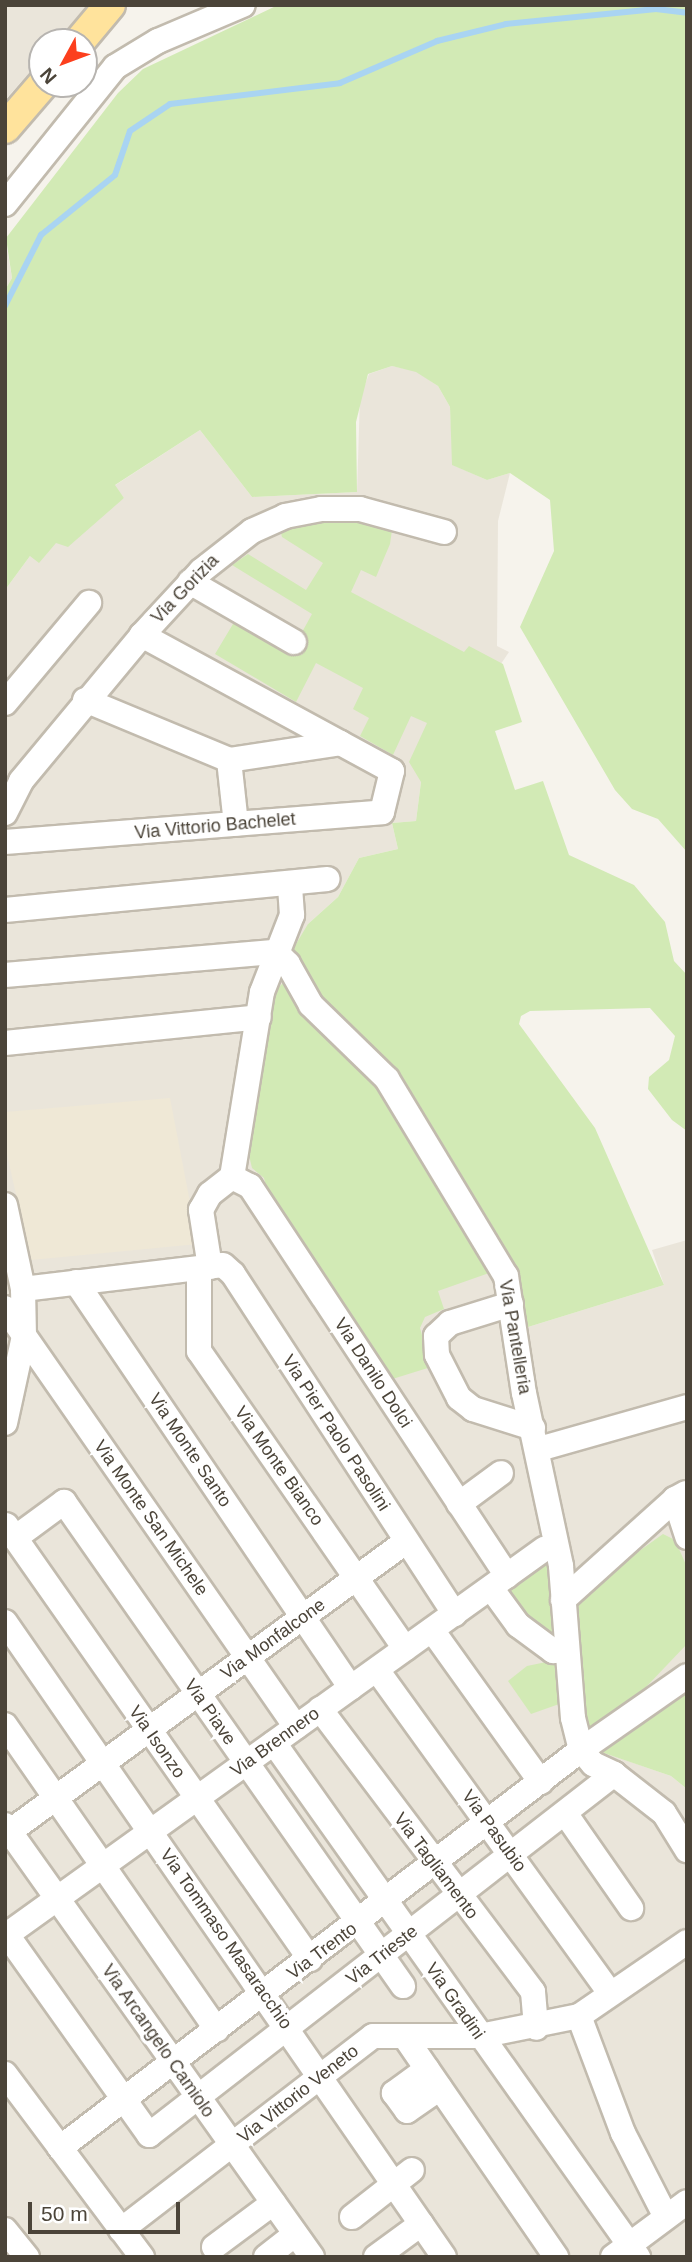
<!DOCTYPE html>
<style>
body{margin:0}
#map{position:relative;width:692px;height:2262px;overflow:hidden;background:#f6f3ec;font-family:Helvetica,sans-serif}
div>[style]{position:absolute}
.residential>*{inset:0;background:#eae5da}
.education>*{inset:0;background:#efe8d6}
.green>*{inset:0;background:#d2eab5}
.stream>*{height:6px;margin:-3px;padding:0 3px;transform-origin:3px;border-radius:3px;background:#a9d4f2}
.roads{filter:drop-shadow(2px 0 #c2bbae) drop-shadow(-2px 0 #c2bbae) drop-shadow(0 2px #c2bbae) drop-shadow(0 -2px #c2bbae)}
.minor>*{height:24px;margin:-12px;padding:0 12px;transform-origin:12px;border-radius:12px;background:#fff}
.major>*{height:30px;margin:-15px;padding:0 15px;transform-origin:15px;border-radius:15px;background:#ffe39c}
span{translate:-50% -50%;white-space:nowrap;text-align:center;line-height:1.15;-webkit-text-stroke:7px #fff;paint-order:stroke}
.street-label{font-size:18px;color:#4b4439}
.frame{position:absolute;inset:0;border:7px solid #4b4439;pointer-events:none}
.north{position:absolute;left:28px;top:28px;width:70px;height:70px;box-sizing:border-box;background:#fff;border:2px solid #b7b4b0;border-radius:50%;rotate:229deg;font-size:19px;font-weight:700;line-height:28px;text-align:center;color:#4b4439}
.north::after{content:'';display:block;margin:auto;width:24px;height:32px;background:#fc3f1d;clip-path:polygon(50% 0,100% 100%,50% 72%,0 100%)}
.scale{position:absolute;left:28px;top:2202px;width:152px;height:32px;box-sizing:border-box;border:4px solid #4b4439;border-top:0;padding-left:9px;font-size:21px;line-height:24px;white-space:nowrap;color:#4b4439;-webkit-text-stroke:5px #fff;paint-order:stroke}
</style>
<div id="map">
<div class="residential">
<i style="clip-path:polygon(5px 5px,88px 5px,56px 42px,42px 42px,42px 58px,5px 100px)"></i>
<i style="clip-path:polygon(5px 237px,12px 278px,5px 290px)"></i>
<i style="clip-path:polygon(392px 366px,416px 371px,438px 386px,450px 407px,453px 465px,487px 480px,510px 473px,498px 521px,497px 646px,509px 652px,421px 782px,416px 821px,392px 823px,398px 849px,359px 858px,338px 897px,308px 924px,506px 1251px,528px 1327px,664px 1285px,652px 1250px,687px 1240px,687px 1692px,599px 1751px,671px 1776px,687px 1789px,687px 2257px,5px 2257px,5px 590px,30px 556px,124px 498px,114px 486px,200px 430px,252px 497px,357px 492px,360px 397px,369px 374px)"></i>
</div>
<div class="education">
<i style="clip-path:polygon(170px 1098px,198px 1244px,31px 1260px,5px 1146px,5px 1112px)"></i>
</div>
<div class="green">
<i style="clip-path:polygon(278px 5px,687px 5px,687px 852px,658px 819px,632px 809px,615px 790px,520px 627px,554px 551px,550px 500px,510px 473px,487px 480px,452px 465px,450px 407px,438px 386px,416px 372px,392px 366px,368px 374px,356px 422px,357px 492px,252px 497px,200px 430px,115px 485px,124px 498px,68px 547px,56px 543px,39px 563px,30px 556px,5px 590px,5px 290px,12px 278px,6px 238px,118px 93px,143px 69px)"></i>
<i style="clip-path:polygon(326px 514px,393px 523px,390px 544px,376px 577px,361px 570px,351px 592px,464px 652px,469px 646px,503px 664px,522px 722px,495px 731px,515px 790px,543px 781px,569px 855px,634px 885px,665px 922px,674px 961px,687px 975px,687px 1131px,672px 1120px,648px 1089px,649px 1077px,669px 1060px,675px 1036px,650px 1008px,530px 1011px,521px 1016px,519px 1024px,595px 1128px,664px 1285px,528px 1327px,506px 1251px,396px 1075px,315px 997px,290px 954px,308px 924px,338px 897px,359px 858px,398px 849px,392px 823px,416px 821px,421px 782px,409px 762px,427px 723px,411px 716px,393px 755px,360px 736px,369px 718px,353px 709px,363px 688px,316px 663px,296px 702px,215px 654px,236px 619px,302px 655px,308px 639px,301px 634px,312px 614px,232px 565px,248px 554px,306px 590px,323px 563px,282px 537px,279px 525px)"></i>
<i style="clip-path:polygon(287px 979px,385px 1085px,492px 1272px,438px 1291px,444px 1309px,425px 1317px,420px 1328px,431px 1367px,386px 1381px,270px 1204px,264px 1178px,252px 1168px,247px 1147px,268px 998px)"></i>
<i style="clip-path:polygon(663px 1534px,675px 1540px,687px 1567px,687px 1644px,627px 1707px,587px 1736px,578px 1694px,575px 1597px)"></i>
<i style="clip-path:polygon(551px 1559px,558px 1633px,554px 1639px,509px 1604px,507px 1585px)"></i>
<i style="clip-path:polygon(551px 1661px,557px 1665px,562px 1703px,531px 1714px,508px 1681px,527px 1666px)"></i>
<i style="clip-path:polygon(687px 1692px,687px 1789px,671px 1776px,598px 1751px)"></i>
</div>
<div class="stream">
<i style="left:5px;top:306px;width:80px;rotate:-63.1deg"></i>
<i style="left:41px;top:235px;width:95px;rotate:-39deg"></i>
<i style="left:115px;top:175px;width:46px;rotate:-71.2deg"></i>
<i style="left:130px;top:131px;width:48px;rotate:-34deg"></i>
<i style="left:170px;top:104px;width:171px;rotate:-7deg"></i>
<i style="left:340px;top:83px;width:106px;rotate:-23.4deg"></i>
<i style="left:437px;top:41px;width:71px;rotate:-13.8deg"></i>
<i style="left:506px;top:24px;width:151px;rotate:-5.7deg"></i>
<i style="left:656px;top:9px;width:31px;rotate:7deg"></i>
</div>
<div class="roads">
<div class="minor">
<i style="left:5px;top:204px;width:176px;rotate:-51.2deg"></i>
<i style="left:115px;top:67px;width:50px;rotate:-31.2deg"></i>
<i style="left:158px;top:41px;width:92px;rotate:-23deg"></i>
<i style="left:190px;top:582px;width:120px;rotate:30deg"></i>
<i style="left:85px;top:700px;width:156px;rotate:22.6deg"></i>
<i style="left:229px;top:760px;width:113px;rotate:-8.6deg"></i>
<i style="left:5px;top:703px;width:131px;rotate:-50deg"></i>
<i style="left:229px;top:760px;width:64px;rotate:83.8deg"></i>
<i style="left:5px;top:813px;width:36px;rotate:-63deg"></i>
<i style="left:21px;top:781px;width:190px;rotate:-50.3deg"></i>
<i style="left:142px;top:635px;width:87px;rotate:-47.3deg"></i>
<i style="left:201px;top:571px;width:65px;rotate:-38.1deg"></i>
<i style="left:252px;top:531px;width:36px;rotate:-24deg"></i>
<i style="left:285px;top:516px;width:37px;rotate:-11deg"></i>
<i style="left:321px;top:509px;width:39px"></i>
<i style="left:360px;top:509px;width:87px;rotate:15.3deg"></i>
<i style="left:5px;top:842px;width:378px;rotate:-4.5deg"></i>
<i style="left:382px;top:812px;width:42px;rotate:-76.3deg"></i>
<i style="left:392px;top:771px;width:285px;rotate:-151.5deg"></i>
<i style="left:5px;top:910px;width:324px;rotate:-5.5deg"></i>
<i style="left:5px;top:975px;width:272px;rotate:-4.9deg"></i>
<i style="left:276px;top:952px;width:17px;rotate:45deg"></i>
<i style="left:288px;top:964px;width:47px;rotate:60.7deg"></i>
<i style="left:311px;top:1005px;width:106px;rotate:44.2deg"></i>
<i style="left:387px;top:1079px;width:230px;rotate:58.9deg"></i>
<i style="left:506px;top:1276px;width:118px;rotate:81.3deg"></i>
<i style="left:524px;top:1393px;width:177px;rotate:77.9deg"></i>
<i style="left:561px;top:1566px;width:152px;rotate:85.5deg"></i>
<i style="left:573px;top:1718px;width:33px;rotate:76deg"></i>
<i style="left:581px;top:1750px;width:18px;rotate:49deg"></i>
<i style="left:593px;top:1764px;width:23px;rotate:25deg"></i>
<i style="left:614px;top:1774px;width:63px;rotate:38deg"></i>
<i style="left:664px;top:1813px;width:44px;rotate:58.1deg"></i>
<i style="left:5px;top:1043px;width:255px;rotate:-5.8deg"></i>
<i style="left:232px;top:1177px;width:20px;rotate:27deg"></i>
<i style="left:250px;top:1186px;width:467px;rotate:56.6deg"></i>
<i style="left:5px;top:1205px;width:86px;rotate:77.9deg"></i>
<i style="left:23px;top:1289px;width:47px;rotate:88.8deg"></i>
<i style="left:24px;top:1336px;width:89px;rotate:102.3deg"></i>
<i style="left:210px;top:1267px;width:58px;rotate:-99deg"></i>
<i style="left:201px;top:1210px;width:18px;rotate:-61deg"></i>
<i style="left:210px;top:1194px;width:28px;rotate:-38deg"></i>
<i style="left:232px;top:1177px;width:187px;rotate:-80.8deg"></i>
<i style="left:262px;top:992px;width:83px;rotate:-68.7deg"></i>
<i style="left:292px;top:915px;width:32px;rotate:-94deg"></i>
<i style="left:199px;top:1269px;width:82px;rotate:90deg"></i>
<i style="left:199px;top:1351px;width:362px;rotate:55.3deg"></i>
<i style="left:76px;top:1282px;width:490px;rotate:55.9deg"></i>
<i style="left:23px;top:1289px;width:201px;rotate:-6.8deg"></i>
<i style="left:223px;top:1265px;width:13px;rotate:42deg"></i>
<i style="left:233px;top:1274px;width:406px;rotate:56.9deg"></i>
<i style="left:511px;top:1304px;width:64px;rotate:162.7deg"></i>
<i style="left:450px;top:1323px;width:19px;rotate:137deg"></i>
<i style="left:436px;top:1336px;width:19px;rotate:87deg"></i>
<i style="left:437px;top:1355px;width:48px;rotate:62.9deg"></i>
<i style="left:459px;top:1398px;width:18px;rotate:38deg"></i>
<i style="left:473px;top:1409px;width:63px;rotate:17.6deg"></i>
<i style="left:5px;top:1308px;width:510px;rotate:55.22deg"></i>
<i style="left:539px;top:1449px;width:154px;rotate:-15.8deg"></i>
<i style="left:686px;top:1493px;width:13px;rotate:151deg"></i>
<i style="left:675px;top:1499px;width:40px;rotate:72deg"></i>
<i style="left:459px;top:1504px;width:52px;rotate:-36.4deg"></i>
<i style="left:6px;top:1525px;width:530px;rotate:54.99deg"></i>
<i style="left:15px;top:1538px;width:61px;rotate:-36.3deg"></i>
<i style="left:64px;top:1502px;width:591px;rotate:54.99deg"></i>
<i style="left:491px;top:1588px;width:46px;rotate:53.9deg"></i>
<i style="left:518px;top:1625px;width:44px;rotate:36.6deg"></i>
<i style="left:553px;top:1651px;width:14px;rotate:-12deg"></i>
<i style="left:563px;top:1600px;width:151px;rotate:-42deg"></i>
<i style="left:5px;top:1622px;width:772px;rotate:55.34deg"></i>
<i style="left:432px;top:1630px;width:187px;rotate:54.4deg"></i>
<i style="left:377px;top:1670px;width:398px;rotate:54.2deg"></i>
<i style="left:320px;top:1709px;width:354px;rotate:53deg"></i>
<i style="left:533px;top:1992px;width:36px;rotate:85deg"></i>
<i style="left:5px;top:1725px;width:371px;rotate:55.2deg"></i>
<i style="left:274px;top:1743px;width:630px;rotate:54.69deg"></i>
<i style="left:565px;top:1813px;width:116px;rotate:55.2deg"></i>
<i style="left:5px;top:1825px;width:530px;rotate:54.6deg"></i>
<i style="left:5px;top:1835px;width:497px;rotate:-36.2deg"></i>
<i style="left:5px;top:1932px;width:249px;rotate:54.6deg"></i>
<i style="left:149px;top:2135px;width:589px;rotate:-37.82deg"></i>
<i style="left:5px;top:1936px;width:664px;rotate:-35.68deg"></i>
<i style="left:579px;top:2016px;width:125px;rotate:69.4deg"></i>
<i style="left:623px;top:2133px;width:94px;rotate:62.9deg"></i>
<i style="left:405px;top:2037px;width:267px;rotate:55.5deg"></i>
<i style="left:427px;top:2069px;width:41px;rotate:144deg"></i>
<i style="left:394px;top:2093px;width:22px;rotate:54deg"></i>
<i style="left:407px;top:2111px;width:40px;rotate:-34.9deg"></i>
<i style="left:5px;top:2074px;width:229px;rotate:53.2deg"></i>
<i style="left:60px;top:2148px;width:656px;rotate:-37.38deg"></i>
<i style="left:581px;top:1750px;width:129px;rotate:-34.9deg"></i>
<i style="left:352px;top:2217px;width:76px;rotate:-38.1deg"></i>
<i style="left:5px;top:2230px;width:35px;rotate:51deg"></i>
<i style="left:121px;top:2230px;width:318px;rotate:-37.6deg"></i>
<i style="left:373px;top:2036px;width:107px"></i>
<i style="left:480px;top:2036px;width:101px;rotate:-11.4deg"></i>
<i style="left:579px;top:2016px;width:131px;rotate:-34.4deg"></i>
<i style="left:214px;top:2247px;width:74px;rotate:-36.7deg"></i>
<i style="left:266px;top:2257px;width:37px;rotate:-38deg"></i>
<i style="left:376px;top:2257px;width:56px;rotate:-36.3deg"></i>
<i style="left:613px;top:2257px;width:92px;rotate:-36.6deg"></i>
</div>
<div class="major">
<i style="left:79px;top:42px;width:48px;rotate:-50deg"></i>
<i style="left:5px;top:128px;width:58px;rotate:-49.2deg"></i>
</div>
</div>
<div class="street-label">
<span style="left:185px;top:589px;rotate:-46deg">Via Gorizia</span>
<span style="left:215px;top:826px;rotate:-5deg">Via Vittorio Bachelet</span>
<span style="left:515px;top:1337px;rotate:80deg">Via Pantelleria</span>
<span style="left:373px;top:1373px;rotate:57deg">Via Danilo Dolci</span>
<span style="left:336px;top:1433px;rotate:57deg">Via Pier Paolo Pasolini</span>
<span style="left:190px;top:1450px;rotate:56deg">Via Monte Santo</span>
<span style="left:279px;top:1466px;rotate:55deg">Via Monte Bianco</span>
<span style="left:151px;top:1518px;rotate:55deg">Via Monte San Michele</span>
<span style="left:273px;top:1639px;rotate:-36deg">Via Monfalcone</span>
<span style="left:210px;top:1712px;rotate:55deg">Via Piave</span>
<span style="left:157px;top:1742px;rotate:55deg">Via Isonzo</span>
<span style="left:275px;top:1742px;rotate:-36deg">Via Brennero</span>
<span style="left:494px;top:1831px;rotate:54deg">Via Pasubio</span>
<span style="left:436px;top:1866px;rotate:53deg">Via Tagliamento</span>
<span style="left:226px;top:1939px;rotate:55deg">Via Tommaso Masaracchio</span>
<span style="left:322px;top:1951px;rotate:-37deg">Via Trento</span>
<span style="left:382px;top:1955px;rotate:-38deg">Via Trieste</span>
<span style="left:455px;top:2001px;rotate:55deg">Via Gradini</span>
<span style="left:158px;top:2041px;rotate:55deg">Via Arcangelo Camiolo</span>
<span style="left:298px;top:2094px;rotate:-38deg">Via Vittorio Veneto</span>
</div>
<div class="frame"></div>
<div class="north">N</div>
<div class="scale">50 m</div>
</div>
